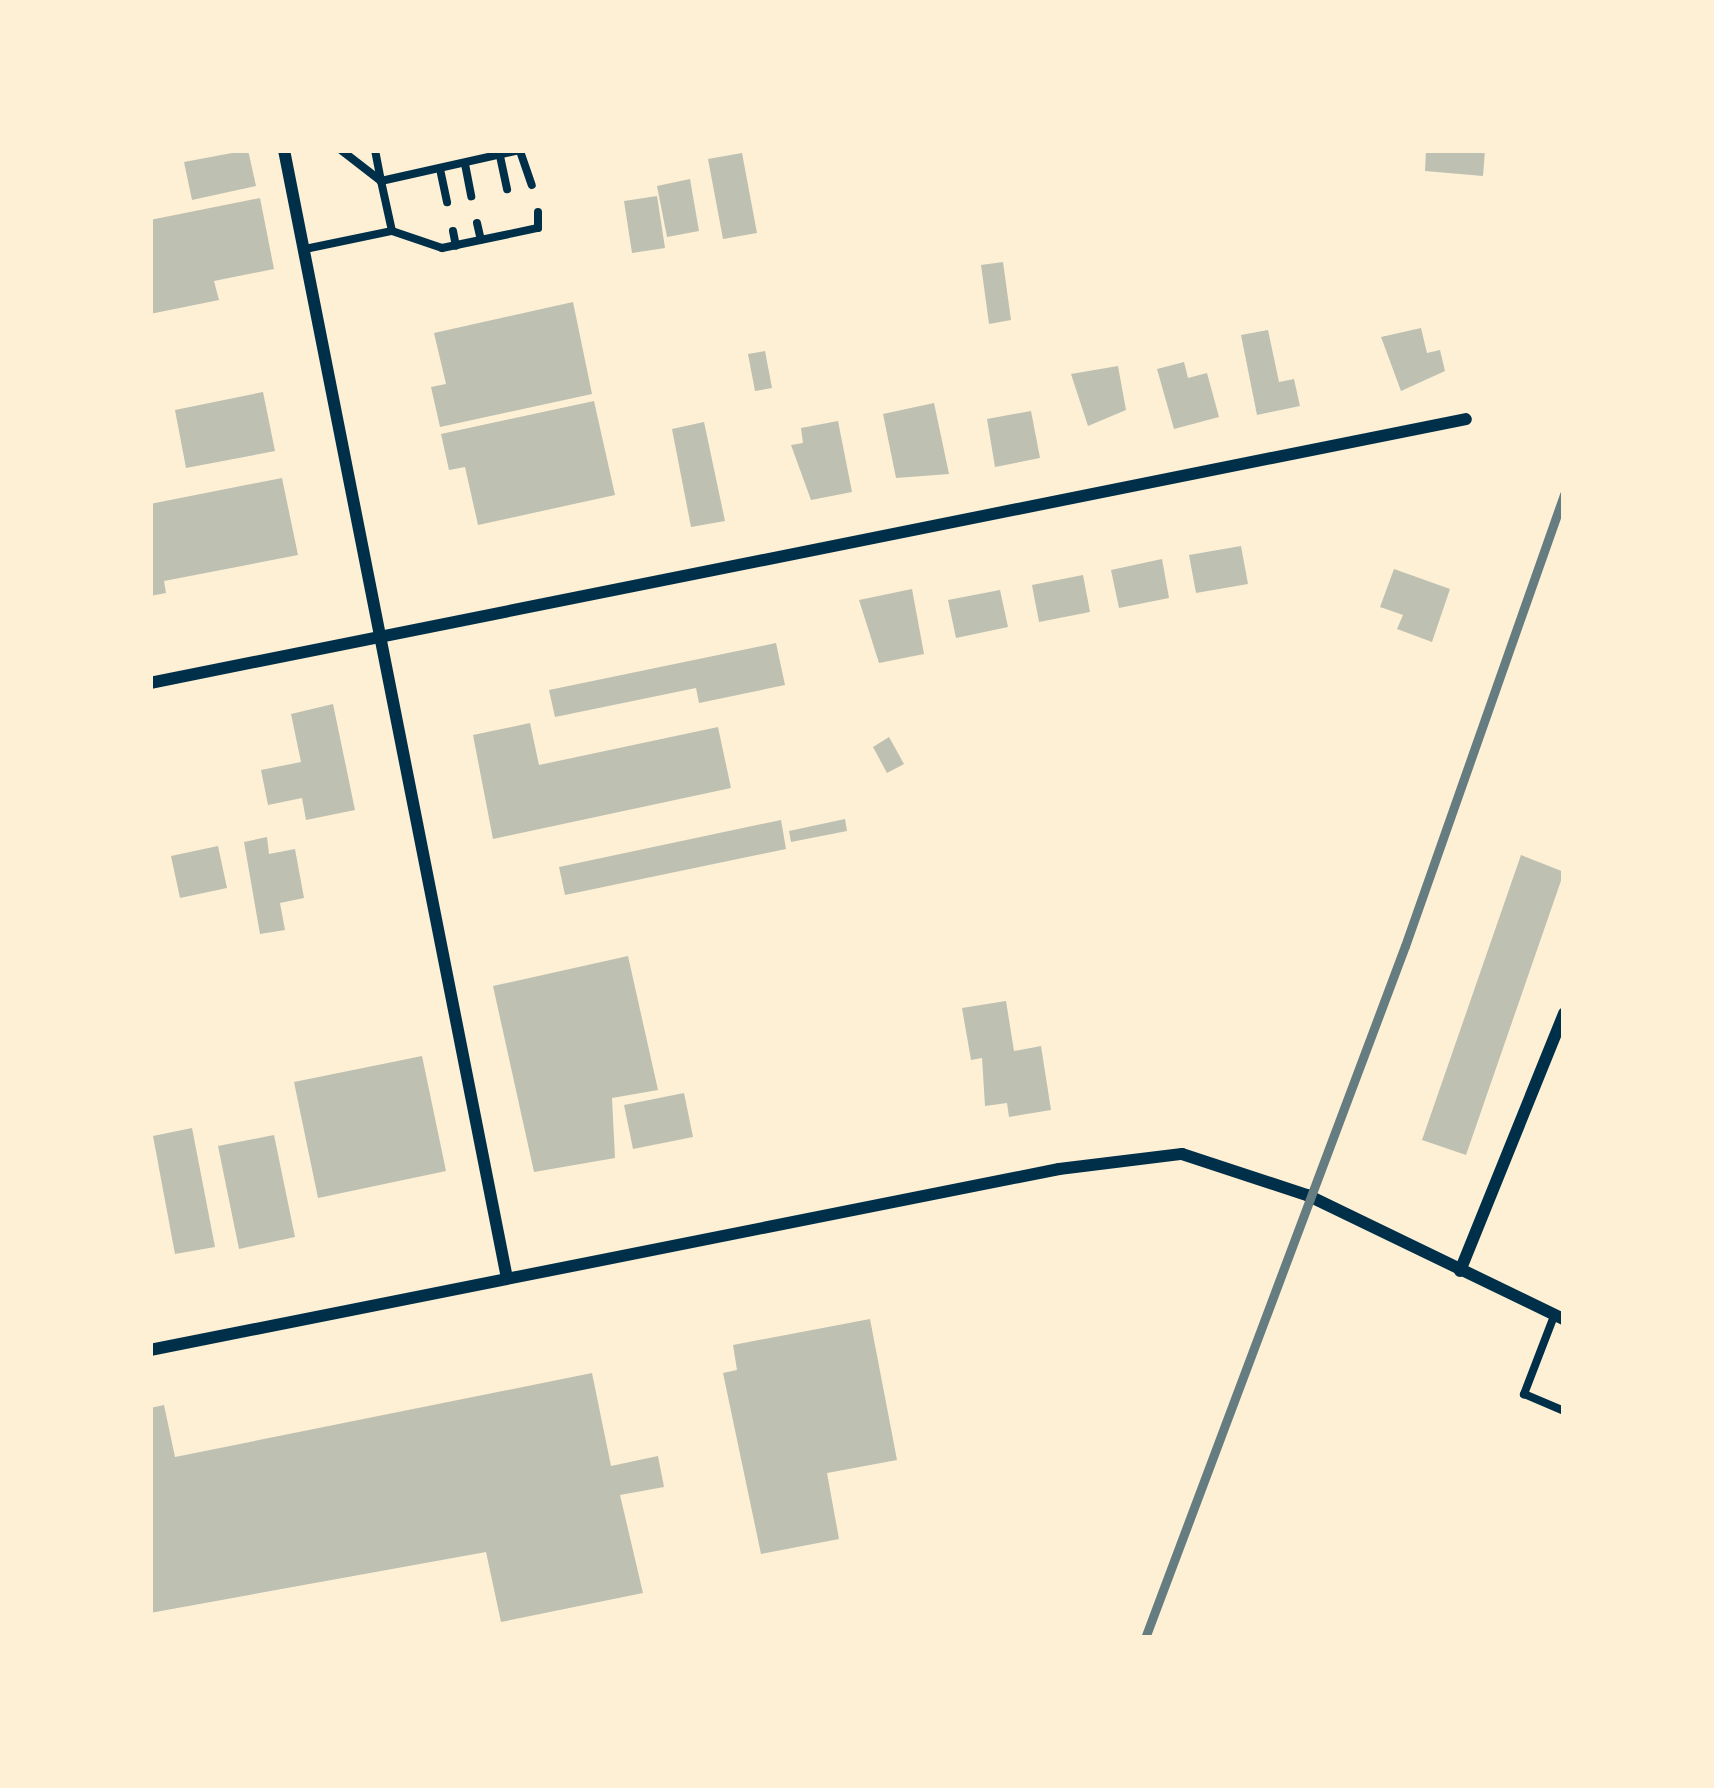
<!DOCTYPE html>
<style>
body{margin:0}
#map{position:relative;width:1714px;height:1788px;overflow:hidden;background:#fdf0d5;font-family:"DejaVu Sans",sans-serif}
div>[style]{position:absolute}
.building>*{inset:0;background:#bec0b2}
.service>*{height:8px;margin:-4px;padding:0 4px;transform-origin:4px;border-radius:4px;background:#003049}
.minor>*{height:12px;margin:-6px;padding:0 6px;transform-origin:6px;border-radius:6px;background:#003049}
.rail>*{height:9px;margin:-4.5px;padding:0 4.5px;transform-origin:4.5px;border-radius:4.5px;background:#657d81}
span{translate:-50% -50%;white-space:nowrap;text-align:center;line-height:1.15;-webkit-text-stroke:12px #fdf0d5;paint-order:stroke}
.frame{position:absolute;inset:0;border:153px solid #fdf0d5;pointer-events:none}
</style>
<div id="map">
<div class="building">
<i style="clip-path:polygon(248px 150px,256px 186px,192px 200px,184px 162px)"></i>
<i style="clip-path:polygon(1426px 150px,1485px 150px,1483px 176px,1425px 171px)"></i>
<i style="clip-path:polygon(742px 153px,757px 233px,723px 239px,708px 159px)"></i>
<i style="clip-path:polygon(690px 179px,699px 231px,667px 237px,657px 186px)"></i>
<i style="clip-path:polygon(657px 196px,665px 248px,632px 253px,624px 201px)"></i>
<i style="clip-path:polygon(260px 198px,274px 269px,214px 281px,219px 300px,150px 314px,150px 220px)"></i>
<i style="clip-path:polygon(1003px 262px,1011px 320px,989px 324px,981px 265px)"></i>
<i style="clip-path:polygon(573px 302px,592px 394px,440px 427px,431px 387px,446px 384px,434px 333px)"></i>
<i style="clip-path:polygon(1421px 328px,1427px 353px,1440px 350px,1445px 371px,1401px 391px,1381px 337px)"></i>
<i style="clip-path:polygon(1268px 330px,1279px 382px,1294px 379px,1300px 406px,1257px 415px,1241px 335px)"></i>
<i style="clip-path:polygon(765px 351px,772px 388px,755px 391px,748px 354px)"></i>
<i style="clip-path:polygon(1184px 362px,1188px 378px,1207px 373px,1219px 417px,1174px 429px,1157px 369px)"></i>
<i style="clip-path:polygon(1118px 366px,1126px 410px,1088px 426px,1071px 374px)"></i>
<i style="clip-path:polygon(263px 392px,275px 451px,186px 468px,175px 410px)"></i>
<i style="clip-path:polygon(594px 401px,615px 495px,478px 525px,465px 467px,449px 470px,441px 434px)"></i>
<i style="clip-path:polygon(934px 403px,949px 474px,896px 478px,883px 414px)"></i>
<i style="clip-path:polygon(1031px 411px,1040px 458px,995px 467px,987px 419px)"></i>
<i style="clip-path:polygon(838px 421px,852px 492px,811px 500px,791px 445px,803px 443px,801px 428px)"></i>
<i style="clip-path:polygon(704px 422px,725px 521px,691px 527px,672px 429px)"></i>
<i style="clip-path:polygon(282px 478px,298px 555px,164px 581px,166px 593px,150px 596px,150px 504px)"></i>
<i style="clip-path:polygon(1241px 546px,1248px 584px,1196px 593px,1189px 555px)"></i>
<i style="clip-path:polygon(1162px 559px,1169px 598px,1119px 608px,1111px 570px)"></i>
<i style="clip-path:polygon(1394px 569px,1450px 589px,1432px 642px,1397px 629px,1403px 615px,1380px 607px)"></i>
<i style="clip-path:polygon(1083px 575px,1090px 612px,1039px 622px,1032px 585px)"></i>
<i style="clip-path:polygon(912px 589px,924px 654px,879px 663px,859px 600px)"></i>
<i style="clip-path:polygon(1000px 590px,1008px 627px,956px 638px,948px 600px)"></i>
<i style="clip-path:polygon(776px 643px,785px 685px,699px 703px,696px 688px,555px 717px,549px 690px)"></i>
<i style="clip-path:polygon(333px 704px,355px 810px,306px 820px,302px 798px,268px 805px,261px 770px,301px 762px,291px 714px)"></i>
<i style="clip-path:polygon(530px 723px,539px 765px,718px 727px,731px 788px,493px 839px,473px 735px)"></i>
<i style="clip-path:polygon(889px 737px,904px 764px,887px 773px,873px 747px)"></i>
<i style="clip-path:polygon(845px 819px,847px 831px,791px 842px,789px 831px)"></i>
<i style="clip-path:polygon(781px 820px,786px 849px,565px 895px,559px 867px)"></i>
<i style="clip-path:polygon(267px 837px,269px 854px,295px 849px,304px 898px,280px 903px,285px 930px,260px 934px,244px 842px)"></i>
<i style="clip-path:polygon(218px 846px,227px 888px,180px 898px,171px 856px)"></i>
<i style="clip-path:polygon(1521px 855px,1564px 872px,1466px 1155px,1422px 1140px)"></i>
<i style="clip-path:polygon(628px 956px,658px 1090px,612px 1098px,615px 1158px,534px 1172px,493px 986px)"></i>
<i style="clip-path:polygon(1006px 1001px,1014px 1051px,1041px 1046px,1051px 1110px,1009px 1117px,1007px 1103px,985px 1106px,982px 1058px,971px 1060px,962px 1008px)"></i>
<i style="clip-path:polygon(422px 1056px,446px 1171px,318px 1198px,294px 1082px)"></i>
<i style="clip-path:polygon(684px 1093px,693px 1137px,633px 1149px,624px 1105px)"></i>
<i style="clip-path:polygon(192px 1128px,215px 1247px,175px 1254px,153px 1136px)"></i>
<i style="clip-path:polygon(274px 1135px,295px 1237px,239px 1249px,218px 1146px)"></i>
<i style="clip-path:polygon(870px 1319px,897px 1460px,827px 1473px,839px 1539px,761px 1554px,723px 1373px,737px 1370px,733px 1345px)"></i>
<i style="clip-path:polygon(592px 1373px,611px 1466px,658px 1456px,664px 1487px,620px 1495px,643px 1593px,501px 1622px,486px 1552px,150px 1613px,150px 1408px,164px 1405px,175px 1457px)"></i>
</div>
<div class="service">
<i style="left:341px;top:150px;width:51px;rotate:37.8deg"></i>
<i style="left:375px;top:150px;width:32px;rotate:79deg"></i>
<i style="left:520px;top:151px;width:36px;rotate:71deg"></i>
<i style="left:500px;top:156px;width:34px;rotate:78deg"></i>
<i style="left:465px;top:164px;width:33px;rotate:79deg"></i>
<i style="left:440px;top:169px;width:34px;rotate:78deg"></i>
<i style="left:477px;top:223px;width:17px;rotate:77deg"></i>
<i style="left:392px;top:231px;width:53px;rotate:18.8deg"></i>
<i style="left:442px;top:248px;width:98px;rotate:-11.8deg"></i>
<i style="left:538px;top:228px;width:16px;rotate:-90deg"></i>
<i style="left:453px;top:231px;width:15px;rotate:79deg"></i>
<i style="left:305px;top:249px;width:89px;rotate:-11.7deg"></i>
<i style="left:392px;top:231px;width:51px;rotate:-102.4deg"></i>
<i style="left:381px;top:181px;width:142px;rotate:-12.6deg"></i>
<i style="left:1554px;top:1316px;width:84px;rotate:111deg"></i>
<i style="left:1524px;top:1394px;width:43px;rotate:23deg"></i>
</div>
<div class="minor">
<i style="left:284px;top:150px;width:1150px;rotate:78.82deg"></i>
<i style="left:150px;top:683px;width:1342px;rotate:-11.34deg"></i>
<i style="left:1460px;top:1271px;width:278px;rotate:-68deg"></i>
<i style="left:150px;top:1350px;width:927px;rotate:-11.26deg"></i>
<i style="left:1059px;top:1169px;width:124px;rotate:-7deg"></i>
<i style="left:1182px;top:1154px;width:132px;rotate:18.2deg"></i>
<i style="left:1307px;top:1195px;width:285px;rotate:25.8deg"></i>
</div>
<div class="rail">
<i style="left:1145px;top:1638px;width:739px;rotate:-69.41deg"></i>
<i style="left:1405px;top:946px;width:479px;rotate:-70.6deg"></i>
</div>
<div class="frame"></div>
</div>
